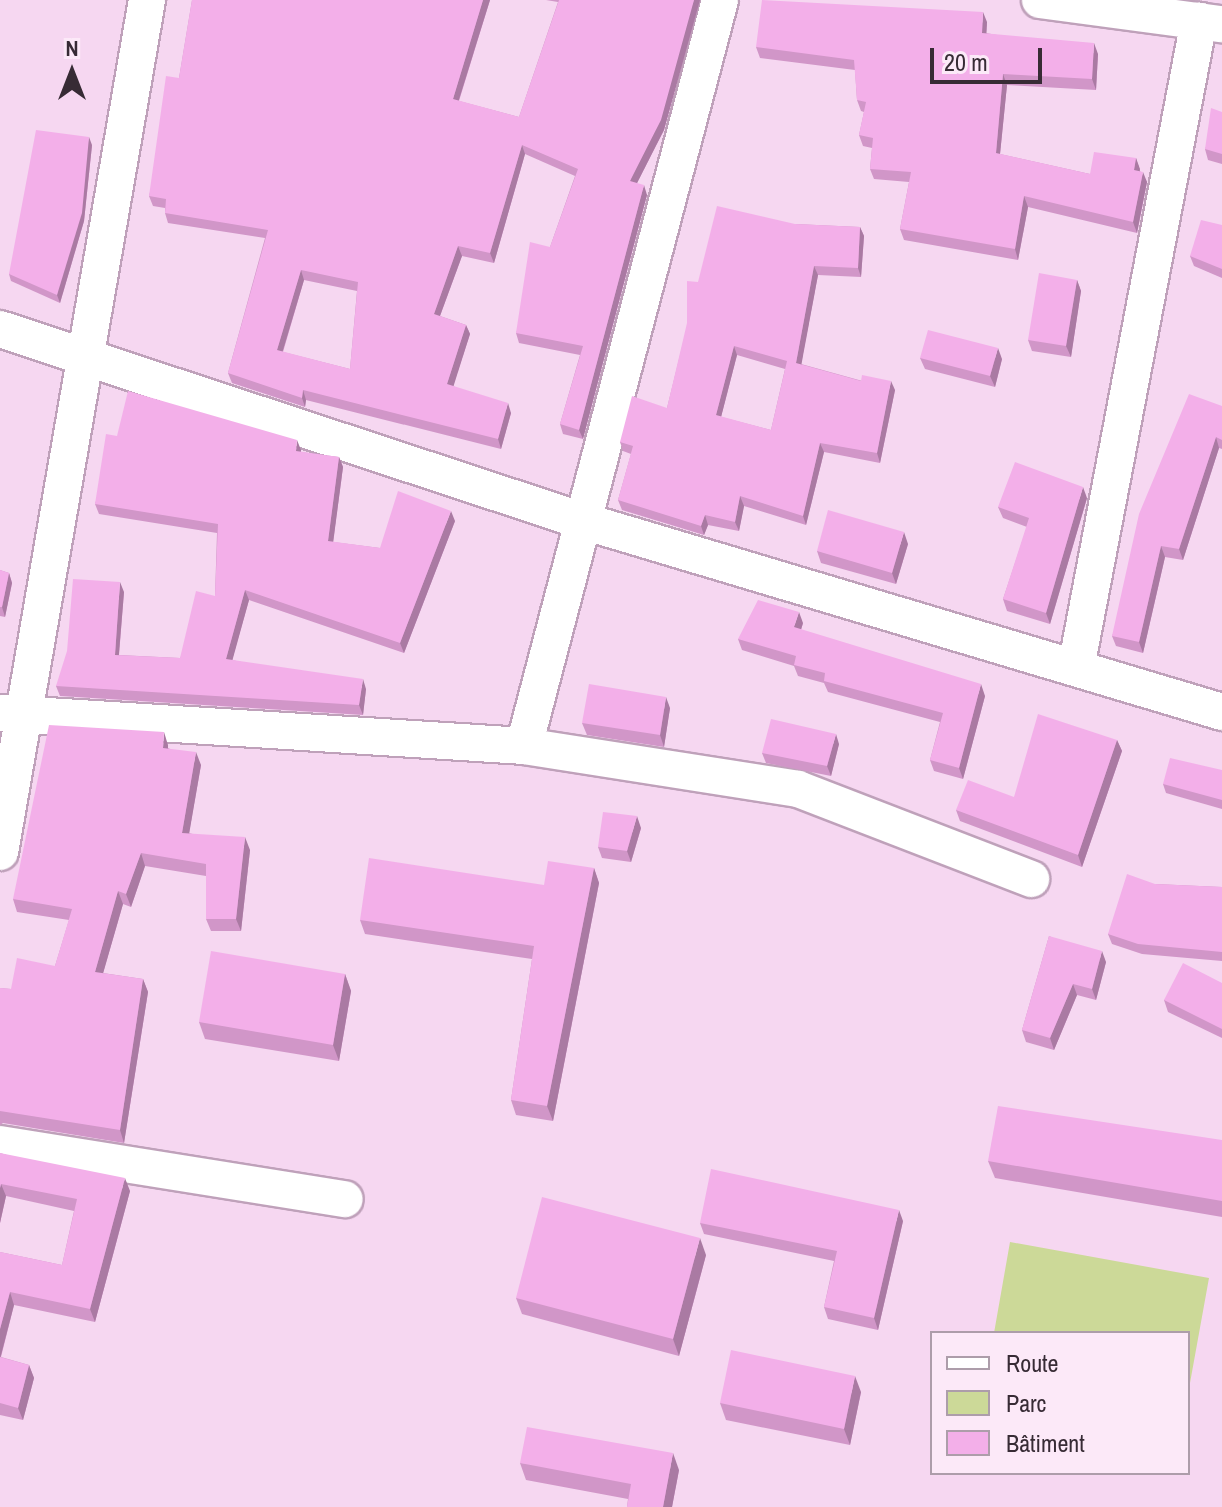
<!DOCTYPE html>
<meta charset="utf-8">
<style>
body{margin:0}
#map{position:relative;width:1222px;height:1507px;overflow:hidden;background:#f6d7f1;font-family:"Archivo Narrow",sans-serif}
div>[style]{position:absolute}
.green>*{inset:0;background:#ccd998}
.roads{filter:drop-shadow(2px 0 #bfa1ba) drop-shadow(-2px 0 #bfa1ba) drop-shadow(0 2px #bfa1ba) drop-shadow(0 -2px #bfa1ba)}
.minor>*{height:36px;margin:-18px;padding:0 18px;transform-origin:18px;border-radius:18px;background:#fff}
.wall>*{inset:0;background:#d196c8}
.shaded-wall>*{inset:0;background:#aa7aa3}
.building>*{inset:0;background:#f3afe9}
span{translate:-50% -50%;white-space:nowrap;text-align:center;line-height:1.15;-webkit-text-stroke:7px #fce9f8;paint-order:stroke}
.legend{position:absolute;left:930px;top:1331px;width:260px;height:144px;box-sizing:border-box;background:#fce9f8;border:2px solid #ad9daa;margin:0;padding:10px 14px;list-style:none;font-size:24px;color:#372b35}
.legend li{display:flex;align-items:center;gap:16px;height:40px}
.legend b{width:40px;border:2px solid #ad9daa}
.north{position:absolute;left:32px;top:32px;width:80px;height:80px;-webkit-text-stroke:6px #fce9f8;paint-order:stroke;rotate:0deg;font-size:22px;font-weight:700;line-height:32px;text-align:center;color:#372b35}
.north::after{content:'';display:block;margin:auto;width:28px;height:36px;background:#372b35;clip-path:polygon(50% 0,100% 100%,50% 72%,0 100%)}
.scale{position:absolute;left:930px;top:48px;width:112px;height:36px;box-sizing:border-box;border:4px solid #372b35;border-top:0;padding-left:10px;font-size:24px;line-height:28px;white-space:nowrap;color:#372b35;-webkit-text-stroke:6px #fce9f8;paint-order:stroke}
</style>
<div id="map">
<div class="green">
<i style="clip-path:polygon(1010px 1242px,1209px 1278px,1188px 1394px,1188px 1333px,994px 1333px)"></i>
</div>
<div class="roads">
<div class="minor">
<i style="left:1040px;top:0;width:183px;rotate:7.6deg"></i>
<i style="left:0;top:329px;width:614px;rotate:18.23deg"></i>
<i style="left:583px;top:521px;width:667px;rotate:16.64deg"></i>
<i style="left:1076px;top:668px;width:659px;rotate:-79.24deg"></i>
<i style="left:0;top:713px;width:525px;rotate:3.6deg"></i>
<i style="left:524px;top:746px;width:277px;rotate:8.9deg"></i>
<i style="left:798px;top:789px;width:250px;rotate:21.1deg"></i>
<i style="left:524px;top:746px;width:771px;rotate:-75.28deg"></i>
<i style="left:0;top:852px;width:865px;rotate:-80.21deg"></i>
<i style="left:0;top:1144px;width:349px;rotate:9.1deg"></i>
</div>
</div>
<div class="wall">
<i style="clip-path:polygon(evenodd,192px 0,490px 0,459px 101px,519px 117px,558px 2px,546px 0,700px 0,664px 130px,637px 183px,647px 195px,583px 439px,563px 434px,560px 424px,580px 355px,519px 343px,516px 333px,550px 247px,575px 176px,525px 154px,494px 263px,462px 256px,440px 316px,466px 325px,470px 334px,453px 386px,511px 413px,501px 449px,306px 400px,305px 407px,232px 383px,228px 373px,265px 238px,168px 223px,165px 213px,165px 208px,153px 206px,149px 196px,179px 78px,192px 0,304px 280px,357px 291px,350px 369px,283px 352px,304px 280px)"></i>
<i style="clip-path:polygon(987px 22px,986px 33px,1098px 54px,1096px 90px,1007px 85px,1000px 154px,1090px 174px,1136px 158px,1140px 171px,1147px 182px,1137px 233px,1028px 207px,1018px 260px,904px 240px,900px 229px,909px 182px,874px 179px,870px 169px,872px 148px,863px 146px,859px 135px,864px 112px,861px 111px,857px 100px,855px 70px,760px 58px,756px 47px)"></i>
<i style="clip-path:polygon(1222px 112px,1222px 164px,1208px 160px,1205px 149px)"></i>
<i style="clip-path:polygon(92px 145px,84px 221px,60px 303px,11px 281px,9px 274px)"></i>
<i style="clip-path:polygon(evenodd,795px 224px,860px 227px,864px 236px,861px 277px,818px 275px,801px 364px,895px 390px,880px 463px,824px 452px,806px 525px,744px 506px,739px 531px,708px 525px,704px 535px,622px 510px,618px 500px,631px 454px,623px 451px,620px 442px,667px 408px,698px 282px,795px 224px,737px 355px,785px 369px,771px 430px,721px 417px,737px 355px)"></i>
<i style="clip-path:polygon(1222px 225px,1222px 278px,1194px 266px,1190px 256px)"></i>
<i style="clip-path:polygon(1077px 280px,1081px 291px,1071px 357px,1032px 351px,1028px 340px)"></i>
<i style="clip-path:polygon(920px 358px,1002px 359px,995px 387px,925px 369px)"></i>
<i style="clip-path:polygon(1222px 406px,1222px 449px,1219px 448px,1183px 560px,1165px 557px,1143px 653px,1116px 646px,1112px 636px)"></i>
<i style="clip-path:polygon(117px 436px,301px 450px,301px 452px,339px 457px,343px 467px,333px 542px,380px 548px,455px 521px,404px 653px,249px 600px,232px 660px,366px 689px,363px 715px,60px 696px,56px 686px,124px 592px,119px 655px,180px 658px,215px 596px,217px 533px,99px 514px,95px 504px)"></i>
<i style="clip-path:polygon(1087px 498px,1050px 624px,1007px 611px,1003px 599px,1027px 527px,1003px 518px,998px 507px)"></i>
<i style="clip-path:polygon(908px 544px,896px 584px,821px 563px,817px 551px)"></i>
<i style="clip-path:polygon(0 570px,9px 573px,12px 583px,5px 617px,0 616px)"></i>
<i style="clip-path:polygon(803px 623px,801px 630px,985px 696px,963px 779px,934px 771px,930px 760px,940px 722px,828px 692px,824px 683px,798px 676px,794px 666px,742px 650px,738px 639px)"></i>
<i style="clip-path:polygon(670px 708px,664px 747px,587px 735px,582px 723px)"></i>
<i style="clip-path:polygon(1117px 740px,1122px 751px,1082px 867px,960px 821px,956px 810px,1014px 797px)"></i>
<i style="clip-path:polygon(839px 744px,831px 776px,766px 763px,762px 753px)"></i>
<i style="clip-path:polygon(168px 745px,168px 748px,201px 765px,189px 833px,250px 850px,241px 931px,211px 931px,206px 919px,206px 876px,145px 866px,131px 907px,123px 904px,103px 973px,143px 979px,148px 992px,124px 1143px,3px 1123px,0 1125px,0 988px,11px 989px,55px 966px,69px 920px,17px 912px,13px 899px)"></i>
<i style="clip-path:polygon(1222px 770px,1222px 809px,1166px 793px,1163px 784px)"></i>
<i style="clip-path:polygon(641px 828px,631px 862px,602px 858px,598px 847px)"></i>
<i style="clip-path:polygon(594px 868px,599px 883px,553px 1121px,516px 1115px,511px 1100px,532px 959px,365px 934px,360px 920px,544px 885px)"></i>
<i style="clip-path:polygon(1155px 884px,1222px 887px,1222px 961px,1142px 954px,1112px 944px,1108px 934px)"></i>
<i style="clip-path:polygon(1049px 936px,1106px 962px,1096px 1000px,1077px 995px,1054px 1050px,1026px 1042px,1022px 1030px)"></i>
<i style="clip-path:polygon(345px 974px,351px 991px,339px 1061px,205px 1039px,199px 1022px)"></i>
<i style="clip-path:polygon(1222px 983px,1222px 1038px,1168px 1012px,1164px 1000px)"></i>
<i style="clip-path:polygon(1222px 1140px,1222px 1217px,995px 1178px,988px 1161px)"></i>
<i style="clip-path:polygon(0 1153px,130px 1191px,95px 1322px,14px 1305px,1px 1357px,29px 1365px,34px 1378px,23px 1420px,0 1415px,0 1252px,62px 1265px,74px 1211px,6px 1196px,0 1223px)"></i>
<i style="clip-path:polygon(903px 1221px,878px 1330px,828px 1319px,824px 1307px,834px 1261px,704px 1234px,700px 1223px)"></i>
<i style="clip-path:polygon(706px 1255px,679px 1356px,522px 1314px,516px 1298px)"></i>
<i style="clip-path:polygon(861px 1392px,850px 1445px,726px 1420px,720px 1403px)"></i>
<i style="clip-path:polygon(520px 1463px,679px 1470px,672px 1507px,627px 1507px,628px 1499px,526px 1480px)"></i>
</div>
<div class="shaded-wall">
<i style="clip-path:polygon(483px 0,490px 0,456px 109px,453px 99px)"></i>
<i style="clip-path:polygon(694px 0,700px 0,664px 130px,633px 191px,630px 181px)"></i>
<i style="clip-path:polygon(983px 12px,987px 22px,986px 43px,982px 33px)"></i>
<i style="clip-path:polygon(1094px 43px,1098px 54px,1096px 90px,1092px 79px)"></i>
<i style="clip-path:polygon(1003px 74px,1007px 85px,999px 164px,996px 153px)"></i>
<i style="clip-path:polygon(89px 137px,92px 145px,84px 221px,60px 303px,57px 295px)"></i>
<i style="clip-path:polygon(522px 145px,525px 154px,494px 263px,490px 253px)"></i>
<i style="clip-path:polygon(1136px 158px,1140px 169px,1138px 181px,1134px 170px)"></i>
<i style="clip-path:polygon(1143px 172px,1147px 182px,1137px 233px,1133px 222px)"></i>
<i style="clip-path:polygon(644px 185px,647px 195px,583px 439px,579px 430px)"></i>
<i style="clip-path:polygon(1024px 196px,1028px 207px,1018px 260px,1015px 249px)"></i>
<i style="clip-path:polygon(860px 227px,864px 236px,861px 277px,858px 268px)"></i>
<i style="clip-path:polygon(458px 246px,462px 256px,437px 324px,434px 314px)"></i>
<i style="clip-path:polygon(814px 266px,818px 275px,800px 372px,796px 363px)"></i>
<i style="clip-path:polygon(301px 270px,304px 280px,280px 360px,277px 350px)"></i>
<i style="clip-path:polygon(1077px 280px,1081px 291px,1071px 357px,1066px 346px)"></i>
<i style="clip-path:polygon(466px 325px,470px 334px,451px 394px,447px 384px)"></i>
<i style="clip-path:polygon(734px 346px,737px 355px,719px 425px,716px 415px)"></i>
<i style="clip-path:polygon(998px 348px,1002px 359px,995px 387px,990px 376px)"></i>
<i style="clip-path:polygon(891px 381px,895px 390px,880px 463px,877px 453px)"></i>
<i style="clip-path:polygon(303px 390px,306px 400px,305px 407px,302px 398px)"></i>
<i style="clip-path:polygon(508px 403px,511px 413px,501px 449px,498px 439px)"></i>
<i style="clip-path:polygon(1216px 437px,1219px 448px,1183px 560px,1179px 549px)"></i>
<i style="clip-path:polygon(297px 440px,301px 450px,300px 461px,296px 451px)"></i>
<i style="clip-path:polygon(820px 443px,824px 452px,806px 525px,803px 516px)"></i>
<i style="clip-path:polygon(339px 457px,343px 467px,332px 551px,328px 541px)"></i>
<i style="clip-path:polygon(1083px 487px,1087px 498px,1050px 624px,1046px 613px)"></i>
<i style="clip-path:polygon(740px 496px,744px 506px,739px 531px,735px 522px)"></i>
<i style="clip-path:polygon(451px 511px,455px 521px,404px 653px,400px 643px)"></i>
<i style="clip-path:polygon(705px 515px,708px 525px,704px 535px,701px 526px)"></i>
<i style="clip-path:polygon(904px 532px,908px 544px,896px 584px,892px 573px)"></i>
<i style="clip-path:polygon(1161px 546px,1165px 557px,1143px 653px,1139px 642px)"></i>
<i style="clip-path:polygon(9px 573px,12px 583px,5px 617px,2px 607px)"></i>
<i style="clip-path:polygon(120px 582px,124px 592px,118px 665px,115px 655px)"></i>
<i style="clip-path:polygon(245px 590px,249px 600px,230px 669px,226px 659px)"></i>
<i style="clip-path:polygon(799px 612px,803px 623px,798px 639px,794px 627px)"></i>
<i style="clip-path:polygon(363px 679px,366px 689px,363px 715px,359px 705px)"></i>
<i style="clip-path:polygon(981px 684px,985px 696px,963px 779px,959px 768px)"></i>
<i style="clip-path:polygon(666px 697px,670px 708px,664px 747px,660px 735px)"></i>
<i style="clip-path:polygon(164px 732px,168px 745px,168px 761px,163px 748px)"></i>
<i style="clip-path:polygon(836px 734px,839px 744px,831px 776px,827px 766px)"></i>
<i style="clip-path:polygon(1117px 740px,1122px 751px,1082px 867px,1078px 855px)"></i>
<i style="clip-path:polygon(196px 752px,201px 765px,187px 846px,182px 833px)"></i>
<i style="clip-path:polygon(637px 816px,641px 828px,631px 862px,627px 851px)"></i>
<i style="clip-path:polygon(245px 837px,250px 850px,241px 931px,236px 919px)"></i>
<i style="clip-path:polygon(141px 853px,145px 866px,131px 907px,126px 894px)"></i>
<i style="clip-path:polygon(594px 868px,599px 883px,553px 1121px,547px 1106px)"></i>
<i style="clip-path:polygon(118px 891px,123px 904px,100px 984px,95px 972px)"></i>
<i style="clip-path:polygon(1102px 951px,1106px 962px,1096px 1000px,1092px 989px)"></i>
<i style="clip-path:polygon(345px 974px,351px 991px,339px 1061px,333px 1045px)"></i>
<i style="clip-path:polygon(143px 979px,148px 992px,124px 1143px,120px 1130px)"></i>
<i style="clip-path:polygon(1073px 984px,1077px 995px,1054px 1050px,1050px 1038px)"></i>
<i style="clip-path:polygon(125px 1178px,130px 1191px,95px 1322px,90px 1309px)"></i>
<i style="clip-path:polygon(1px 1184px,6px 1196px,0 1223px,0 1188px)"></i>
<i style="clip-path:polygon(899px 1210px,903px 1221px,878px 1330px,874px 1318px)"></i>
<i style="clip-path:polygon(700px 1238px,706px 1255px,679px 1356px,673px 1339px)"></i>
<i style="clip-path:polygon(10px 1292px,14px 1305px,0 1359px,0 1329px)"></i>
<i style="clip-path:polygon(29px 1365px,34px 1378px,23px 1420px,18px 1408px)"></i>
<i style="clip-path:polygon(855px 1376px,861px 1392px,850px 1445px,844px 1429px)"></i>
<i style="clip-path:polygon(673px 1453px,679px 1470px,672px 1507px,663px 1507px)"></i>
</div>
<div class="building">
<i style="clip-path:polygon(evenodd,192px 0,483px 0,453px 99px,519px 117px,559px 0,694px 0,661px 120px,630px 181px,644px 185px,579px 430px,560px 424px,583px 346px,516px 333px,530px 242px,550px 247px,578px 169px,522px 145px,490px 253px,458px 246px,434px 314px,466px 325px,447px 384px,508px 403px,498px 439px,303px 390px,302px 398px,228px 373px,268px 230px,165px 213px,166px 199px,149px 196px,166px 76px,179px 78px,192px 0,301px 270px,358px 282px,350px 369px,277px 350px,301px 270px)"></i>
<i style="clip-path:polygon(762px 0,983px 12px,982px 33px,1094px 43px,1092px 79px,1003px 74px,996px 153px,1090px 174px,1094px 152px,1136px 158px,1134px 170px,1143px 172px,1133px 222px,1024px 196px,1015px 249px,900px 229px,911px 172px,870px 169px,873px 138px,859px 135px,866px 102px,857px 100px,854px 60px,756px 47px)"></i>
<i style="clip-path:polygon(1211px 108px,1222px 112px,1222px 154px,1205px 149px)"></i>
<i style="clip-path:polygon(36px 130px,89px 137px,82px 213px,57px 295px,9px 274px)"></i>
<i style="clip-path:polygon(evenodd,717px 206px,795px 224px,860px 227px,858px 268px,814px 266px,796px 363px,861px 381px,862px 375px,891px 381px,877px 453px,820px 443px,803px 516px,740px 496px,735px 522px,705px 515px,701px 526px,618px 500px,633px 446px,620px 442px,632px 396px,667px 408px,687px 323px,687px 281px,698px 282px,717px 206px,734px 346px,787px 361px,771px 430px,716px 415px,734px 346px)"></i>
<i style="clip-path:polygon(1201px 220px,1222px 225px,1222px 269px,1190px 256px)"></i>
<i style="clip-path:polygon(1039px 273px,1077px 280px,1066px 346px,1028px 340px)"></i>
<i style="clip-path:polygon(928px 330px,998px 348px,990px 376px,920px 358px)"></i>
<i style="clip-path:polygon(128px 391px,297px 440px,296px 451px,339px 457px,328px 541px,380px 548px,398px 491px,451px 511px,400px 643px,245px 590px,226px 659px,363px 679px,359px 705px,56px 686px,67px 651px,73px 579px,120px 582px,115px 655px,180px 658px,196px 591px,215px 596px,218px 524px,95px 504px,106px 434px,117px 436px)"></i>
<i style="clip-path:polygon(1189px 394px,1222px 406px,1222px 440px,1216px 437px,1179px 549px,1161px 546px,1139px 642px,1112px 636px,1139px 514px)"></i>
<i style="clip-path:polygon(1015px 462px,1083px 487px,1046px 613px,1003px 599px,1029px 518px,998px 507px)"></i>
<i style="clip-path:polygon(828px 510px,904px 532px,892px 573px,817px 551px)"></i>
<i style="clip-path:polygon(0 570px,9px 573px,2px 607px,0 607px)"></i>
<i style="clip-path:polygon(758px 600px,799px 612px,794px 627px,981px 684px,959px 768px,930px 760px,943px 713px,824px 681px,825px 673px,794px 665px,796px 656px,738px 639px)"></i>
<i style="clip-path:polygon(589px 684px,666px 697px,660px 735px,582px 723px)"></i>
<i style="clip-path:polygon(1038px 714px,1117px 740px,1078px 855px,956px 810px,968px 780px,1014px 797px)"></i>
<i style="clip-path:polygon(771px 719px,836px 734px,827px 766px,762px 753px)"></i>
<i style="clip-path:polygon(49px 725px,164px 732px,163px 748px,196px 752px,182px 833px,245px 837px,236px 919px,206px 919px,206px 864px,141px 853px,126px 894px,118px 891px,95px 972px,143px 979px,120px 1130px,0 1111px,0 988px,11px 989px,17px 958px,55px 966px,72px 909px,13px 899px)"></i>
<i style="clip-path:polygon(1170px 758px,1222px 770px,1222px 800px,1163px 784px)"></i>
<i style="clip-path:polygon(603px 812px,637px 816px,627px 851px,598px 847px)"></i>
<i style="clip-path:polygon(369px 858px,544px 885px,548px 861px,594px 868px,547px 1106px,511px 1100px,534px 946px,360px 920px)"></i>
<i style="clip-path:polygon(1127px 874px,1155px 884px,1222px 887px,1222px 952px,1138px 944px,1108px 934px)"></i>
<i style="clip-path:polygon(1049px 936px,1102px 951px,1092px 989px,1073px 984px,1050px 1038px,1022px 1030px)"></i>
<i style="clip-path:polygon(211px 951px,345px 974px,333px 1045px,199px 1022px)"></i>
<i style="clip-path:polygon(1183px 963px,1222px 983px,1222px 1029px,1164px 1000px)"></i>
<i style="clip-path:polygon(998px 1106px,1222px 1140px,1222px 1201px,988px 1161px)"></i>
<i style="clip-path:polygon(0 1153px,125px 1178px,90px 1309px,10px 1292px,0 1329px,0 1252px,62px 1265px,77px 1199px,1px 1184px,0 1188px)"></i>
<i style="clip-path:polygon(711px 1169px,899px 1210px,874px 1318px,824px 1307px,837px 1251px,700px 1223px)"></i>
<i style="clip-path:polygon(542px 1197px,700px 1238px,673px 1339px,516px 1298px)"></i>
<i style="clip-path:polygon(731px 1350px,855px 1376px,844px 1429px,720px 1403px)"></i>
<i style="clip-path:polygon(0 1357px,29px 1365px,18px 1408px,0 1403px)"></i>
<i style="clip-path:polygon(527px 1427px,673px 1453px,663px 1507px,627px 1507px,631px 1484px,520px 1463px)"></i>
</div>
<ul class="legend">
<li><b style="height:10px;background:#fff"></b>Route</li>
<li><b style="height:22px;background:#ccd998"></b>Parc</li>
<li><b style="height:22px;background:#f3afe9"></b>Bâtiment</li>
</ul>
<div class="north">N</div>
<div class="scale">20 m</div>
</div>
